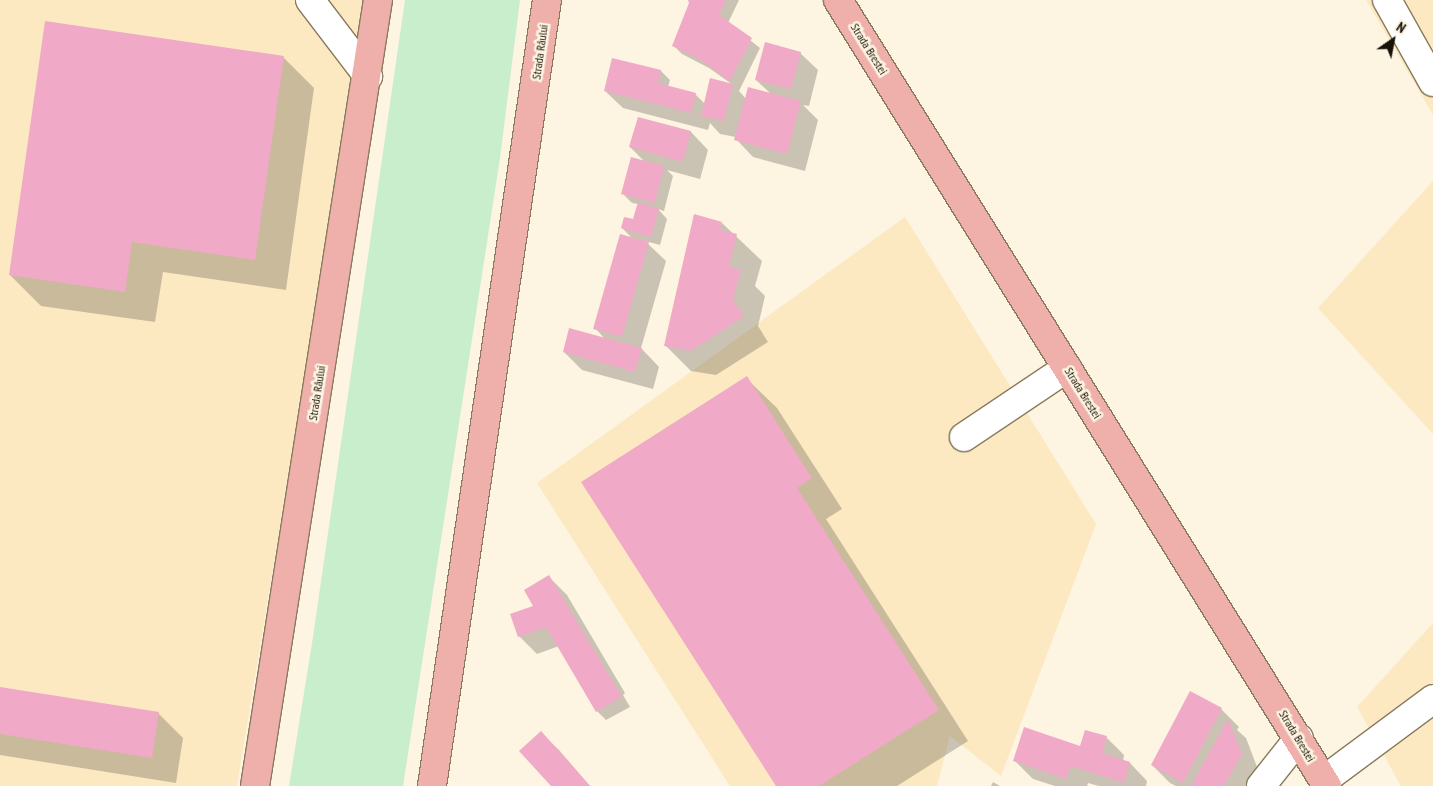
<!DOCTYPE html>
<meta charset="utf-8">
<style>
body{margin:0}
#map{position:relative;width:1433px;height:786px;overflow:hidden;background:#fdf4e1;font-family:"PT Sans Narrow",sans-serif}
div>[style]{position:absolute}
.built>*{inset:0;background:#fce9c2}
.green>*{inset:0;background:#c8eecb}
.shadow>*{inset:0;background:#0003}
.building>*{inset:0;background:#f0a9c6}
.roads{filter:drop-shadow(1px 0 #887a5d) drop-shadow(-1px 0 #887a5d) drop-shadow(0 1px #887a5d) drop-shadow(0 -1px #887a5d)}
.minor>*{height:28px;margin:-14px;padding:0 14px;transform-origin:14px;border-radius:14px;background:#fff}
.major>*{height:28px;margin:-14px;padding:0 14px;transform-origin:14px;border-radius:14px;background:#efb0ac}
span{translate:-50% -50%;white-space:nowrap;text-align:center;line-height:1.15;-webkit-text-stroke:5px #fdf4e1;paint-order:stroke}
.street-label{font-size:12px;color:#171207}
.north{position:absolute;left:1368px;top:15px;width:50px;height:50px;-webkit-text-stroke:4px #fdf4e1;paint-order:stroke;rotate:33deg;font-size:14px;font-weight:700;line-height:20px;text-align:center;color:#171207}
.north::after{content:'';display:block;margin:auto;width:18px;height:22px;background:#171207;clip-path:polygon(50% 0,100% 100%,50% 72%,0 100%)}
</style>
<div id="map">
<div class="built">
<i style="clip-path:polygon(0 0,367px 0,237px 786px,0 786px)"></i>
<i style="clip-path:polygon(1366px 0,1433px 0,1433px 115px)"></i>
<i style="clip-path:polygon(1433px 181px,1433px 434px,1318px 308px)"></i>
<i style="clip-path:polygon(905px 217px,1096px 524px,1001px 776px,950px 736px,937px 786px,730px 786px,537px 483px)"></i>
<i style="clip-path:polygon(1433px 623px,1433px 786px,1401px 786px,1357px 707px)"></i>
</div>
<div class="green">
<i style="clip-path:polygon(405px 0,520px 0,500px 158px,403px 786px,289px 786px,313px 637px)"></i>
</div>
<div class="shadow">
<i style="clip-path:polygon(689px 0,739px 0,728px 23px,760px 48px,739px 91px,746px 99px,771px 94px,756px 80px,800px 53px,818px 70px,809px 106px,803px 105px,818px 120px,805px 171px,753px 157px,736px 139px,736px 137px,720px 134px,710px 123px,708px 130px,623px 108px,605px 91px,613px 59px,661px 71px,670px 80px,668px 87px,695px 94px,705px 104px,711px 80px,733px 85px,709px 68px,682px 54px,673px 45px,690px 3px)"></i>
<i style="clip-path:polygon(284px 58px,314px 88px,286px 290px,163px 272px,155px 322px,41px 306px,10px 275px)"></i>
<i style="clip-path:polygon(639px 118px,691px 132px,708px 150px,700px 179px,667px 170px,673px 176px,664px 211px,658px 209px,667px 219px,660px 245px,645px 241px,666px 261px,641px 348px,659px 367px,653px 389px,582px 370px,564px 352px,605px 339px,595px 328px,634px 240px,622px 228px,633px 221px,638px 204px,632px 203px,623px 194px,645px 162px,630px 147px)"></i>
<i style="clip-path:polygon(722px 223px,762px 261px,755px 286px,765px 296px,758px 326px,768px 342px,716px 375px,691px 371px,666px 346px)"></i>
<i style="clip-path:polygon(746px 378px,777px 408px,842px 509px,826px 519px,968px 741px,897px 786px,777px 786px)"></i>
<i style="clip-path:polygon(549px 577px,567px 595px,625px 693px,623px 695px,630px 707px,606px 720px,597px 711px,559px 646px,537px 654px,519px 636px)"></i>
<i style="clip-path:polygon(0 688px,158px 713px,183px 738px,176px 783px,0 755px)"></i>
<i style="clip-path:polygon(1221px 709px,1239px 727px,1237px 730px,1246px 738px,1259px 772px,1251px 786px,1176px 786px,1170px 783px,1152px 765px)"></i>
<i style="clip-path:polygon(1086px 731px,1107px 738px,1124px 755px,1123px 761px,1130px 763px,1147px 781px,1146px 786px,1099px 786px,1088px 783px,1087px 786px,1055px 786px,1033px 779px,1015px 761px,1081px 747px)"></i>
<i style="clip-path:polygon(541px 733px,559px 750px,590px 786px,552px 786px)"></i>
<i style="clip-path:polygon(993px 782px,1000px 786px,991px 786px)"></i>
</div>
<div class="building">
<i style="clip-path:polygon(688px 0,726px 0,719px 15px,752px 38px,730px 81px,699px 59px,672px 46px,689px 3px)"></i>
<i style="clip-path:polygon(45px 21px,284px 56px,255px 260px,132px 242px,125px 292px,9px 275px)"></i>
<i style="clip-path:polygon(765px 42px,801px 52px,791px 89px,755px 80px)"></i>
<i style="clip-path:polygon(612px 58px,661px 70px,658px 83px,696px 93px,691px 113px,604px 91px)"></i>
<i style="clip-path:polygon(710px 78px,733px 84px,724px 121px,701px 116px)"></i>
<i style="clip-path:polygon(748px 87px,801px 101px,787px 154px,734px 140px)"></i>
<i style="clip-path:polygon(638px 117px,691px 131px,683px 162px,629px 147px)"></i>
<i style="clip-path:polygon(631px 157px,664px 166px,655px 203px,621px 194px)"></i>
<i style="clip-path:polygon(638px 202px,659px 209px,651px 237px,621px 228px,624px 217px,633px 219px)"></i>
<i style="clip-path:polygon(694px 214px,722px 222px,720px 230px,737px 234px,729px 267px,741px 270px,733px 300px,744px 316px,691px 351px,664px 346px)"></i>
<i style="clip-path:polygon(620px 234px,649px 242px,622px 337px,593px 329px)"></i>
<i style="clip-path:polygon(569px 328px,642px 348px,635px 372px,563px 352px)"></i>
<i style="clip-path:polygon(747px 376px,812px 478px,797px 488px,939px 710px,819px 786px,776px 786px,581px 482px)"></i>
<i style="clip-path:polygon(549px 575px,622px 697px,596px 712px,546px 627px,518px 637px,510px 614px,533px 606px,524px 590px)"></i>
<i style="clip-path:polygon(0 687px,159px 712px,152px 758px,0 734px)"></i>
<i style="clip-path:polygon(1190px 691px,1222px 708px,1183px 783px,1151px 765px)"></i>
<i style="clip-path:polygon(1228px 719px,1242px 754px,1224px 786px,1191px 786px)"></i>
<i style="clip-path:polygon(1024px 727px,1080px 746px,1085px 730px,1107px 736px,1102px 753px,1130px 762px,1124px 783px,1071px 766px,1066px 779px,1013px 761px)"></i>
<i style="clip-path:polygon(541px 731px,590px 786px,551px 786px,519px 751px)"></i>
</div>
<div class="roads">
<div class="minor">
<i style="left:310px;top:0;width:96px;rotate:52.7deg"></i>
<i style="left:1387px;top:0;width:94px;rotate:60.7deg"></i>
<i style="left:964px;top:437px;width:124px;rotate:-33.8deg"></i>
<i style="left:1324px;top:780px;width:136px;rotate:-36.6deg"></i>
<i style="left:1261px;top:786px;width:61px;rotate:-51.6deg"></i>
</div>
<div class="major">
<i style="left:838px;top:0;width:926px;rotate:58.11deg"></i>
<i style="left:255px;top:786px;width:796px;rotate:-81.11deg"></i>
<i style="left:432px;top:786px;width:794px;rotate:-81.68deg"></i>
</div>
</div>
<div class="street-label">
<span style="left:869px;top:49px;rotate:58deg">Strada Brestei</span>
<span style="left:540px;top:52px;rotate:-82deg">Strada Râului</span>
<span style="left:317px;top:393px;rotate:-81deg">Strada Râului</span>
<span style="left:1083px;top:393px;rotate:58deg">Strada Brestei</span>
<span style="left:1297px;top:736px;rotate:59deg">Strada Brestei</span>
</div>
<div class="north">N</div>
</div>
